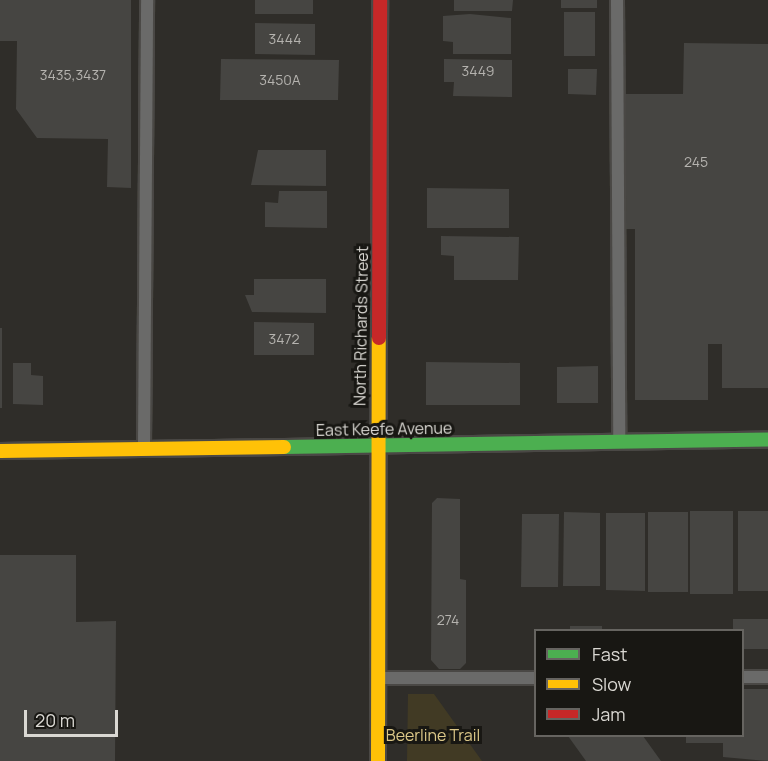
<!DOCTYPE html>
<style>
body{margin:0}
#map{position:relative;width:768px;height:761px;overflow:hidden;background:#2f2d29;font-family:Manrope,sans-serif}
div>[style]{position:absolute}
.green>*{inset:0;background:#413a24}
.building>*{inset:0;background:#464542}
.roads{filter:drop-shadow(2px 0 #4a4845) drop-shadow(-2px 0 #4a4845) drop-shadow(0 2px #4a4845) drop-shadow(0 -2px #4a4845)}
.lane>*{height:12px;margin:-6px;padding:0 6px;transform-origin:6px;border-radius:6px;background:#6a6a69}
.fast>*{height:14px;margin:-7px;padding:0 7px;transform-origin:7px;border-radius:7px;background:#4caf50}
.slow>*{height:14px;margin:-7px;padding:0 7px;transform-origin:7px;border-radius:7px;background:#ffc107}
.jam>*{height:14px;margin:-7px;padding:0 7px;transform-origin:7px;border-radius:7px;background:#c62828}
span{translate:-50% -50%;white-space:nowrap;text-align:center;line-height:1.15;-webkit-text-stroke:6px #181713;paint-order:stroke}
.number-label{font-size:14px;color:#b5b3af}
.number-label span{-webkit-text-stroke-width:0}
.street-label{font-size:16px;color:#dad8d3}
.park-label{font-size:16px;color:#dbc788}
.legend{position:absolute;left:534px;top:629px;width:210px;height:108px;box-sizing:border-box;background:#181713;border:2px solid #666460;margin:0;padding:8px 10px;list-style:none;font-size:18px;color:#dad8d3}
.legend li{display:flex;align-items:center;gap:12px;height:30px}
.legend b{width:30px;border:2px solid #666460}
.scale{position:absolute;left:24px;top:710px;width:94px;height:27px;box-sizing:border-box;border:3px solid #dad8d3;border-top:0;padding-left:8px;font-size:18px;line-height:21px;white-space:nowrap;color:#dad8d3;-webkit-text-stroke:4px #181713;paint-order:stroke}
</style>
<div id="map">
<div class="green">
<i style="clip-path:polygon(408px 694px,434px 694px,482px 761px,407px 761px)"></i>
</div>
<div class="building">
<i style="clip-path:polygon(0 0,131px 0,131px 188px,107px 187px,108px 139px,37px 138px,16px 109px,17px 41px,0 41px)"></i>
<i style="clip-path:polygon(255px 0,313px 0,313px 14px,255px 14px)"></i>
<i style="clip-path:polygon(454px 0,513px 0,512px 11px,454px 11px)"></i>
<i style="clip-path:polygon(561px 0,597px 0,597px 8px,561px 8px)"></i>
<i style="clip-path:polygon(564px 12px,595px 12px,595px 56px,564px 56px)"></i>
<i style="clip-path:polygon(470px 14px,511px 18px,511px 54px,453px 54px,453px 42px,443px 41px,443px 16px)"></i>
<i style="clip-path:polygon(255px 23px,315px 24px,315px 55px,255px 54px)"></i>
<i style="clip-path:polygon(684px 43px,768px 44px,768px 388px,722px 388px,722px 344px,708px 344px,708px 400px,635px 400px,635px 229px,623px 229px,624px 94px,683px 94px)"></i>
<i style="clip-path:polygon(221px 59px,339px 60px,338px 100px,220px 100px)"></i>
<i style="clip-path:polygon(444px 59px,512px 60px,512px 97px,453px 96px,454px 82px,444px 82px)"></i>
<i style="clip-path:polygon(568px 69px,597px 69px,596px 95px,568px 94px)"></i>
<i style="clip-path:polygon(258px 150px,326px 150px,326px 186px,251px 185px)"></i>
<i style="clip-path:polygon(427px 188px,509px 189px,509px 228px,427px 228px)"></i>
<i style="clip-path:polygon(279px 191px,327px 191px,327px 228px,265px 227px,265px 202px,278px 203px)"></i>
<i style="clip-path:polygon(441px 236px,519px 237px,518px 280px,454px 280px,454px 256px,441px 255px)"></i>
<i style="clip-path:polygon(254px 279px,326px 279px,326px 313px,252px 312px,245px 295px,254px 295px)"></i>
<i style="clip-path:polygon(254px 322px,314px 323px,314px 355px,254px 355px)"></i>
<i style="clip-path:polygon(0 328px,2px 328px,2px 408px,0 408px)"></i>
<i style="clip-path:polygon(426px 362px,520px 363px,520px 405px,426px 405px)"></i>
<i style="clip-path:polygon(13px 363px,31px 363px,31px 375px,43px 376px,43px 405px,13px 404px)"></i>
<i style="clip-path:polygon(598px 366px,598px 403px,557px 403px,557px 367px)"></i>
<i style="clip-path:polygon(437px 498px,460px 499px,460px 579px,466px 580px,466px 663px,460px 669px,439px 669px,431px 660px,432px 503px)"></i>
<i style="clip-path:polygon(690px 511px,733px 511px,733px 594px,690px 594px)"></i>
<i style="clip-path:polygon(738px 511px,768px 511px,768px 591px,738px 591px)"></i>
<i style="clip-path:polygon(564px 512px,600px 513px,600px 586px,563px 586px)"></i>
<i style="clip-path:polygon(648px 512px,688px 512px,688px 592px,648px 592px)"></i>
<i style="clip-path:polygon(606px 513px,645px 513px,645px 591px,606px 590px)"></i>
<i style="clip-path:polygon(522px 514px,559px 514px,558px 587px,521px 587px)"></i>
<i style="clip-path:polygon(0 555px,76px 555px,76px 622px,116px 621px,115px 761px,0 761px)"></i>
<i style="clip-path:polygon(733px 619px,768px 619px,768px 649px,742px 649px,742px 630px,733px 630px)"></i>
<i style="clip-path:polygon(570px 626px,602px 626px,602px 630px,570px 630px)"></i>
<i style="clip-path:polygon(742px 689px,768px 689px,768px 761px,723px 757px,723px 743px,686px 743px,686px 736px,742px 736px)"></i>
<i style="clip-path:polygon(568px 736px,643px 736px,661px 761px,586px 761px)"></i>
</div>
<div class="roads">
<div class="lane">
<i style="left:617px;top:0;width:439px;rotate:89.7deg"></i>
<i style="left:144px;top:447px;width:447px;rotate:-89.6deg"></i>
<i style="left:742px;top:677px;width:26px"></i>
<i style="left:380px;top:678px;width:156px"></i>
</div>
<div class="fast">
<i style="left:284px;top:447px;width:484px;rotate:-0.9deg"></i>
</div>
<div class="slow">
<i style="left:0;top:451px;width:284px;rotate:-0.8deg"></i>
<i style="left:378px;top:761px;width:423px;rotate:-89.9deg"></i>
</div>
<div class="jam">
<i style="left:379px;top:338px;width:338px;rotate:-89.8deg"></i>
</div>
</div>
<div class="number-label">
<span style="left:285px;top:39px">3444</span>
<span style="left:478px;top:71px">3449</span>
<span style="left:73px;top:75px">3435,3437</span>
<span style="left:280px;top:80px">3450A</span>
<span style="left:696px;top:162px">245</span>
<span style="left:284px;top:339px">3472</span>
<span style="left:448px;top:620px">274</span>
</div>
<div class="street-label">
<span style="left:361px;top:326px;rotate:-89deg">North Richards Street</span>
<span style="left:384px;top:429px;rotate:-1deg">East Keefe Avenue</span>
</div>
<div class="park-label">
<span style="left:433px;top:735px">Beerline Trail</span>
</div>
<ul class="legend">
<li><b style="height:8px;background:#4caf50"></b>Fast</li>
<li><b style="height:8px;background:#ffc107"></b>Slow</li>
<li><b style="height:8px;background:#c62828"></b>Jam</li>
</ul>
<div class="scale">20 m</div>
</div>
